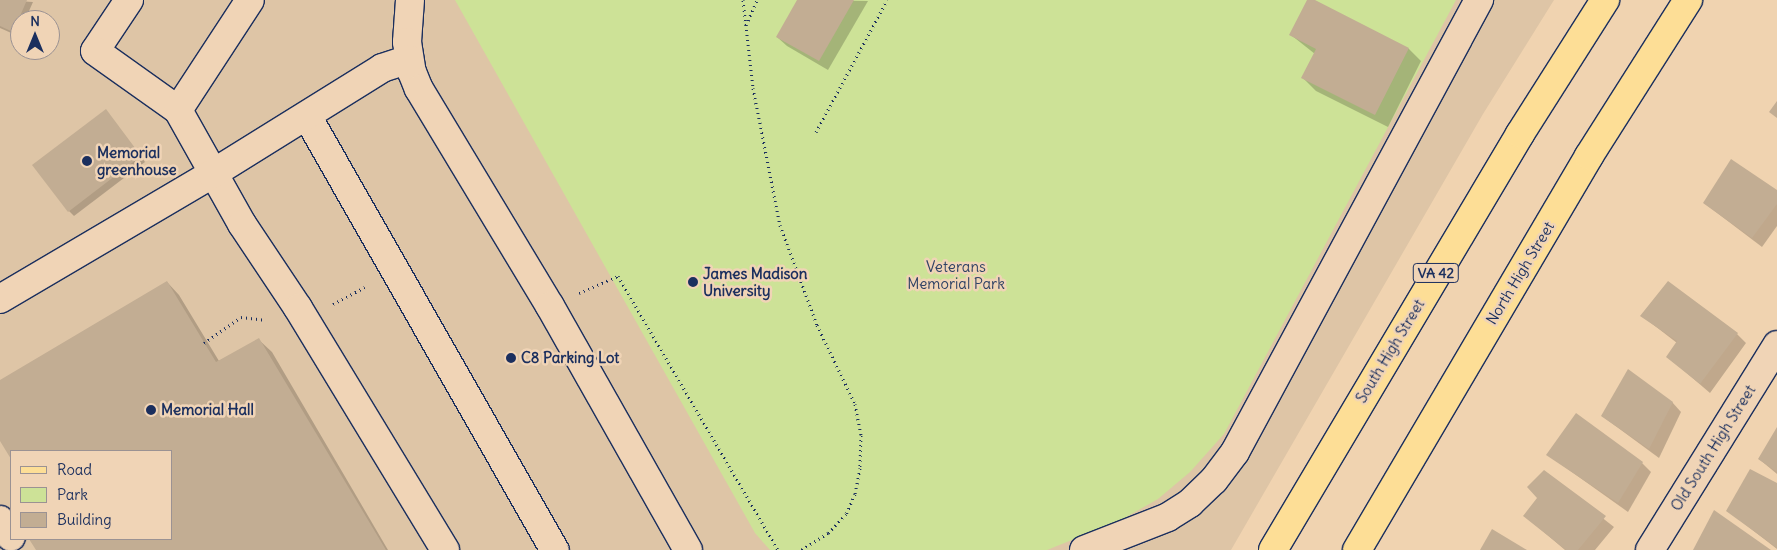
<!DOCTYPE html>
<style>
body{margin:0}
#map{position:relative;width:1777px;height:550px;overflow:hidden;background:#f0d3b0;font-family:Delius,sans-serif}
div>[style]{position:absolute}
.built>*{inset:0;background:#dec5a6}
.green>*{inset:0;background:#cde297}
.shadow>*{inset:0;background:#0003}
.building>*{inset:0;background:#c2ad93}
.path>*{height:3px;margin-top:-1.5px;transform-origin:0;background:repeating-linear-gradient(90deg,#1b2f5e 0 1px,transparent 0 5px)}
.roads{filter:drop-shadow(1px 0 #1b2f5e) drop-shadow(-1px 0 #1b2f5e) drop-shadow(0 1px #1b2f5e) drop-shadow(0 -1px #1b2f5e)}
.minor>*{height:28px;margin:-14px;padding:0 14px;transform-origin:14px;border-radius:14px;background:#f0d4b6}
.major>*{height:28px;margin:-14px;padding:0 14px;transform-origin:14px;border-radius:14px;background:#fdde96}
.dots>*{width:14px;height:14px;translate:-50% -50%;box-sizing:border-box;border:2px solid #f0d4b6;border-radius:50%}
span{translate:-50% -50%;white-space:nowrap;text-align:center;line-height:1.15;-webkit-text-stroke:5px #f0d4b6;paint-order:stroke}
.shield-label span{padding:1px 4px;background:#f0d4b6;border:1px solid;border-radius:4px;-webkit-text-stroke-width:0}
.shield-label{font-size:14px;color:#1b2f5e;font-weight:700}
.poi-label{font-size:15px;color:#1b2f5e;font-weight:700}
.left{translate:0 -50%;text-align:left}
.park-label{font-size:15px;color:#2d4164}
.street-label{font-size:15px;color:#1b2f5e}
.legend{position:absolute;left:10px;top:450px;width:162px;height:90px;box-sizing:border-box;background:#f0d4b6;border:1px solid #9b9293;margin:0;padding:6px 9px;list-style:none;font-size:15px;color:#1b2f5e}
.legend li{display:flex;align-items:center;gap:10px;height:25px}
.legend b{width:25px;border:1px solid #9b9293}
.north{position:absolute;left:10px;top:10px;width:50px;height:50px;box-sizing:border-box;background:#f0d4b6;border:1px solid #9b9293;border-radius:50%;rotate:0deg;font-size:14px;font-weight:700;line-height:20px;text-align:center;color:#1b2f5e}
.north::after{content:'';display:block;margin:auto;width:18px;height:22px;background:#1b2f5e;clip-path:polygon(50% 0,100% 100%,50% 72%,0 100%)}
</style>
<div id="map">
<div class="built">
<i style="clip-path:polygon(evenodd,0 0,1554px 0,1483px 114px,1231px 550px,0 550px,0 0,20px 20px,50px 20px,50px 50px,20px 50px,20px 20px,0 0,11px 451px,171px 451px,171px 539px,11px 539px,11px 451px)"></i>
</div>
<div class="green">
<i style="clip-path:polygon(455px 0,1456px 0,1224px 434px,1190px 472px,1158px 499px,1119px 521px,1047px 550px,770px 550px,755px 533px)"></i>
</div>
<div class="shadow">
<i style="clip-path:polygon(0 0,33px 2px,25px 20px,20px 20px,18px 36px,0 28px)"></i>
<i style="clip-path:polygon(799px 0,868px 1px,828px 70px,787px 46px,777px 37px)"></i>
<i style="clip-path:polygon(1309px 0,1409px 49px,1421px 61px,1388px 127px,1316px 91px,1303px 78px,1315px 54px,1291px 35px)"></i>
<i style="clip-path:polygon(110px 116px,145px 162px,74px 216px,69px 211px)"></i>
<i style="clip-path:polygon(1777px 192px,1777px 226px,1762px 247px,1704px 203px)"></i>
<i style="clip-path:polygon(167px 282px,179px 295px,219px 361px,259px 340px,272px 352px,388px 550px,37px 550px,30px 539px,171px 539px,171px 451px,11px 451px,11px 457px,0 438px,0 381px)"></i>
<i style="clip-path:polygon(1642px 316px,1737px 334px,1746px 343px,1710px 393px,1668px 357px,1677px 343px)"></i>
<i style="clip-path:polygon(1672px 402px,1681px 412px,1659px 458px,1602px 416px)"></i>
<i style="clip-path:polygon(1777px 430px,1777px 474px,1759px 459px)"></i>
<i style="clip-path:polygon(1548px 455px,1642px 463px,1651px 472px,1628px 512px)"></i>
<i style="clip-path:polygon(1544px 472px,1614px 527px,1595px 550px,1565px 550px,1525px 516px,1539px 498px)"></i>
<i style="clip-path:polygon(1777px 485px,1777px 549px,1728px 511px)"></i>
</div>
<div class="building">
<i style="clip-path:polygon(0 0,27px 0,13px 32px,0 26px)"></i>
<i style="clip-path:polygon(797px 0,854px 0,819px 61px,776px 37px)"></i>
<i style="clip-path:polygon(1307px 0,1315px 0,1409px 48px,1375px 115px,1301px 78px,1316px 49px,1289px 35px)"></i>
<i style="clip-path:polygon(1777px 101px,1777px 118px,1769px 112px)"></i>
<i style="clip-path:polygon(106px 109px,141px 156px,68px 212px,32px 165px)"></i>
<i style="clip-path:polygon(1731px 159px,1777px 190px,1777px 204px,1752px 238px,1703px 203px)"></i>
<i style="clip-path:polygon(167px 281px,216px 362px,259px 338px,386px 550px,36px 550px,29px 539px,171px 539px,171px 451px,11px 451px,11px 459px,0 441px,0 380px)"></i>
<i style="clip-path:polygon(1668px 281px,1738px 333px,1700px 384px,1666px 357px,1677px 341px,1640px 316px)"></i>
<i style="clip-path:polygon(1628px 369px,1673px 402px,1649px 449px,1601px 416px)"></i>
<i style="clip-path:polygon(1576px 413px,1643px 462px,1618px 503px,1546px 455px)"></i>
<i style="clip-path:polygon(1777px 427px,1777px 472px,1758px 459px)"></i>
<i style="clip-path:polygon(1750px 469px,1777px 483px,1777px 548px,1726px 511px)"></i>
<i style="clip-path:polygon(1544px 470px,1606px 516px,1578px 550px,1566px 550px,1523px 516px,1537px 498px,1527px 487px)"></i>
<i style="clip-path:polygon(1714px 510px,1771px 550px,1693px 550px)"></i>
<i style="clip-path:polygon(1492px 529px,1527px 550px,1480px 550px)"></i>
</div>
<div class="path">
<i style="left:743px;top:0;width:89px;rotate:83.5deg"></i>
<i style="left:753px;top:88px;width:140px;rotate:78.9deg"></i>
<i style="left:780px;top:225px;width:107px;rotate:69.7deg"></i>
<i style="left:817px;top:325px;width:88px;rotate:64.3deg"></i>
<i style="left:855px;top:404px;width:32px;rotate:79deg"></i>
<i style="left:861px;top:435px;width:33px;rotate:92deg"></i>
<i style="left:860px;top:468px;width:26px;rotate:101deg"></i>
<i style="left:855px;top:494px;width:22px;rotate:114deg"></i>
<i style="left:846px;top:514px;width:26px;rotate:133deg"></i>
<i style="left:828px;top:533px;width:32px;rotate:148deg"></i>
<i style="left:746px;top:25px;width:27px;rotate:-66deg"></i>
<i style="left:816px;top:132px;width:150px;rotate:-61.7deg"></i>
<i style="left:579px;top:293px;width:43px;rotate:-23.6deg"></i>
<i style="left:618px;top:276px;width:317px;rotate:59.7deg"></i>
<i style="left:333px;top:304px;width:36px;rotate:-28deg"></i>
<i style="left:204px;top:343px;width:45px;rotate:-35.1deg"></i>
<i style="left:241px;top:317px;width:23px;rotate:7deg"></i>
</div>
<div class="roads">
<div class="minor">
<i style="left:129px;top:0;width:61px;rotate:123.7deg"></i>
<i style="left:95px;top:51px;width:102px;rotate:35.4deg"></i>
<i style="left:178px;top:110px;width:131px;rotate:60.7deg"></i>
<i style="left:242px;top:224px;width:101px;rotate:56.3deg"></i>
<i style="left:298px;top:308px;width:283px;rotate:58.7deg"></i>
<i style="left:410px;top:0;width:42px;rotate:94.1deg"></i>
<i style="left:407px;top:42px;width:30px;rotate:81deg"></i>
<i style="left:412px;top:72px;width:18px;rotate:68deg"></i>
<i style="left:419px;top:89px;width:253px;rotate:58.9deg"></i>
<i style="left:550px;top:306px;width:280px;rotate:60.5deg"></i>
<i style="left:178px;top:110px;width:131px;rotate:-56.8deg"></i>
<i style="left:307px;top:116px;width:500px;rotate:60.3deg"></i>
<i style="left:0;top:299px;width:246px;rotate:-30.5deg"></i>
<i style="left:212px;top:174px;width:200px;rotate:-31.9deg"></i>
<i style="left:382px;top:68px;width:28px;rotate:-18deg"></i>
<i style="left:0;top:520px;width:20px;rotate:57deg"></i>
<i style="left:1084px;top:550px;width:90px;rotate:-21.4deg"></i>
<i style="left:1168px;top:517px;width:26px;rotate:-32deg"></i>
<i style="left:1190px;top:503px;width:33px;rotate:-44deg"></i>
<i style="left:1214px;top:480px;width:35px;rotate:-53deg"></i>
<i style="left:1235px;top:452px;width:514px;rotate:-61.64deg"></i>
<i style="left:1650px;top:550px;width:241px;rotate:-58.2deg"></i>
</div>
<div class="major">
<i style="left:1273px;top:550px;width:484px;rotate:-59.3deg"></i>
<i style="left:1520px;top:134px;width:159px;rotate:-57.6deg"></i>
<i style="left:1357px;top:550px;width:457px;rotate:-59.5deg"></i>
<i style="left:1589px;top:156px;width:185px;rotate:-57.6deg"></i>
</div>
</div>
<div class="dots">
<i style="left:87px;top:161px;background:#1b2f5e"></i>
<i style="left:693px;top:282px;background:#1b2f5e"></i>
<i style="left:511px;top:358px;background:#1b2f5e"></i>
<i style="left:151px;top:410px;background:#1b2f5e"></i>
</div>
<div class="shield-label">
<span style="left:1436px;top:273px">VA 42</span>
</div>
<div class="poi-label">
<span class="left" style="left:97px;top:161px">Memorial<br>greenhouse</span>
<span class="left" style="left:703px;top:282px">James Madison<br>University</span>
<span class="left" style="left:521px;top:358px">C8 Parking Lot</span>
<span class="left" style="left:161px;top:410px">Memorial Hall</span>
</div>
<div class="park-label">
<span style="left:956px;top:275px">Veterans<br>Memorial Park</span>
</div>
<div class="street-label">
<span style="left:1520px;top:273px;rotate:-59deg">North High Street</span>
<span style="left:1390px;top:351px;rotate:-59deg">South High Street</span>
<span style="left:1713px;top:448px;rotate:-58deg">Old South High Street</span>
</div>
<ul class="legend">
<li><b style="height:6px;background:#fdde96"></b>Road</li>
<li><b style="height:14px;background:#cde297"></b>Park</li>
<li><b style="height:14px;background:#c2ad93"></b>Building</li>
</ul>
<div class="north">N</div>
</div>
